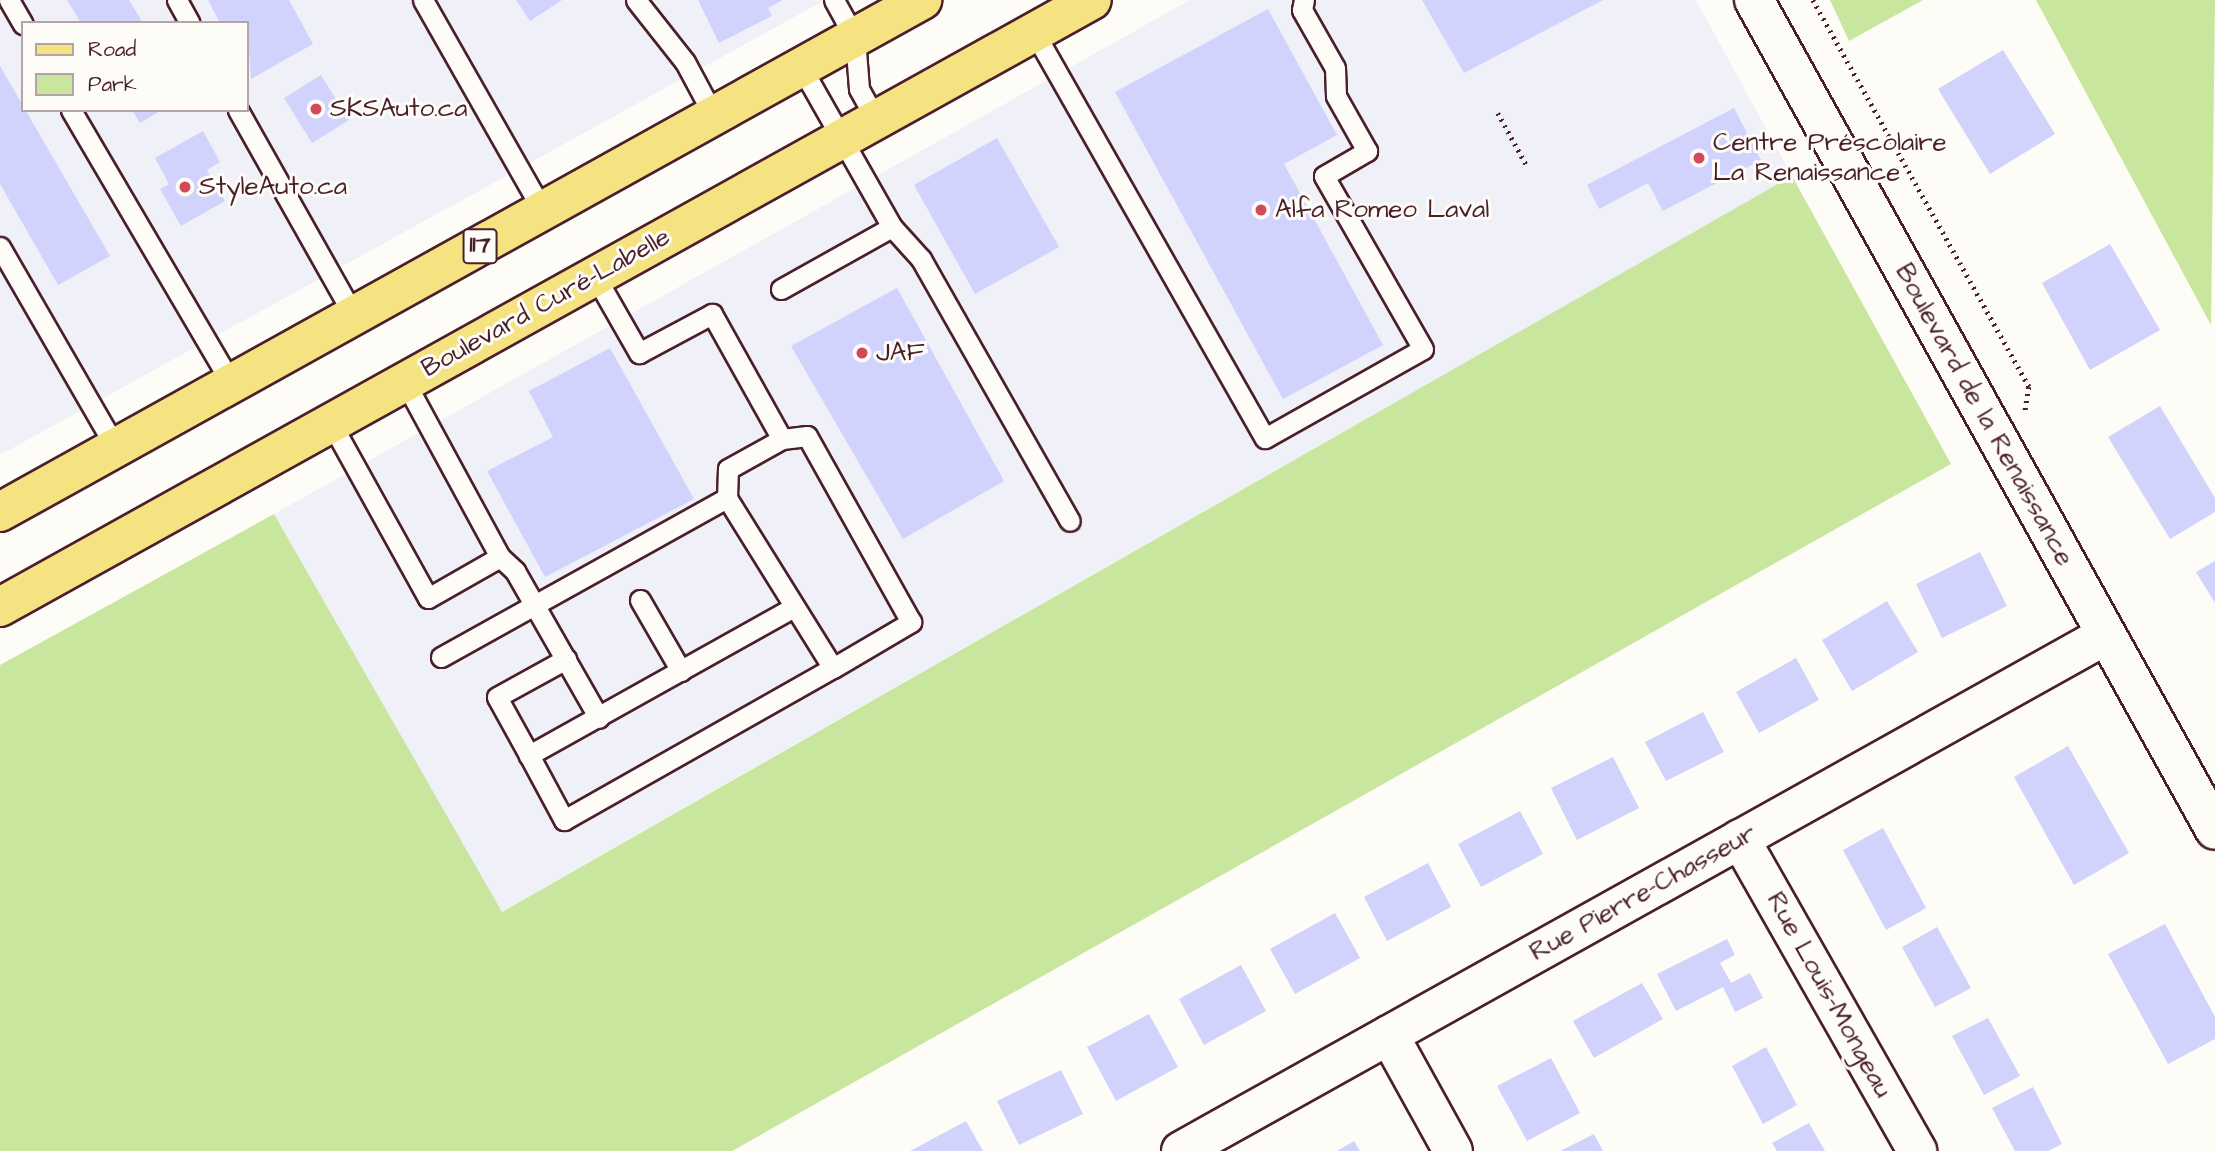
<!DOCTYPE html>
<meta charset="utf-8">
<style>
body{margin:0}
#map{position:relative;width:2215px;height:1151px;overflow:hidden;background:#fdfcf7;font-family:"Architects Daughter",sans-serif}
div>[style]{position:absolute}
.built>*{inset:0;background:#f0f0f8}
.green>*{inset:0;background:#c8e69e}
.building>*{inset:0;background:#d1d3fc}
.path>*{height:4.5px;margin-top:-2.25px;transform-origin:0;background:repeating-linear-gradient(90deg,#4a1f2b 0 2px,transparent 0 7px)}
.roads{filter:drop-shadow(2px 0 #4a1f2b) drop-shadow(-2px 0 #4a1f2b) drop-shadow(0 2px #4a1f2b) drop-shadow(0 -2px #4a1f2b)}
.service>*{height:19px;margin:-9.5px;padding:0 9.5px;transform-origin:9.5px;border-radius:9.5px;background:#fdfcf7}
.minor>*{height:38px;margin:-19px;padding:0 19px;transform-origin:19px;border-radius:19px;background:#fdfcf7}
.tertiary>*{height:38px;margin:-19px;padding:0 19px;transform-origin:19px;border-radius:19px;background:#fdfcf7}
.primary>*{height:38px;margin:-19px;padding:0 19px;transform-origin:19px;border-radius:19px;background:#f5e382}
.dots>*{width:19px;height:19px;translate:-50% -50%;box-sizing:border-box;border:4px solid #fdfcf7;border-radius:50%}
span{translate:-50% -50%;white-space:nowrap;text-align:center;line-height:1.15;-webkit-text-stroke:6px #fdfcf7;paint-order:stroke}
.shield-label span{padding:2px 5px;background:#fdfcf7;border:2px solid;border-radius:5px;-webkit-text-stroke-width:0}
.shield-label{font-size:24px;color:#4a1f2b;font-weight:700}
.poi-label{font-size:26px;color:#4a1f2b}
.left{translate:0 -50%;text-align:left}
.street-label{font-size:26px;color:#4a1f2b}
.legend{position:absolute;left:21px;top:21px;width:228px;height:91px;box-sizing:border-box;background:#fdfcf7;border:2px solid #b5a4a5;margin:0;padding:9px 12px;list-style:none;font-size:21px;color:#4a1f2b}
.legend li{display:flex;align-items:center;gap:14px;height:35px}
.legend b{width:35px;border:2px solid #b5a4a5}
</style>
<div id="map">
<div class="built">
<i style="clip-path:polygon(evenodd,0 0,825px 0,0 455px,0 0,23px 23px,247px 23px,247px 110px,23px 110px,23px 23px)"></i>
<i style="clip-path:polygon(1190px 0,1696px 0,1792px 176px,501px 912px,274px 514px)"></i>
</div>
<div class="green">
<i style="clip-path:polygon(1830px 0,1923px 0,1849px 41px)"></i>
<i style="clip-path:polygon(2036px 0,2215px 0,2211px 325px)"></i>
<i style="clip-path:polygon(1792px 176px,1951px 464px,732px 1151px,0 1151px,0 665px,274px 514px,502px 912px)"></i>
</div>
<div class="building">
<i style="clip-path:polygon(67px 0,129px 0,143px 23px,81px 23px)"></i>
<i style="clip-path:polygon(208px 0,289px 0,313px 44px,251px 79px,247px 23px,220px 23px)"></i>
<i style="clip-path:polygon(516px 0,562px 0,530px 21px)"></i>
<i style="clip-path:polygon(698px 0,783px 0,768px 8px,772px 16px,719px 43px)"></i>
<i style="clip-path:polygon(1422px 0,1603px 0,1464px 73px)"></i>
<i style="clip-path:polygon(1268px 9px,1337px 135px,1284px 164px,1383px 345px,1283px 399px,1115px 92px)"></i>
<i style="clip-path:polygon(2003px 50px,2055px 134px,1990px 174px,1938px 89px)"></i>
<i style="clip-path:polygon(0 66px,110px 256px,58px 285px,0 184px)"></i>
<i style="clip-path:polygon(321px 75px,349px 120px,312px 143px,284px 98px)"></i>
<i style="clip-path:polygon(1734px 108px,1761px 160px,1663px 211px,1648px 183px,1599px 209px,1587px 185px)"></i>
<i style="clip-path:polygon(132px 110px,162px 110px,140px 123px)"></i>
<i style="clip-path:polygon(203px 131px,220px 162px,207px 170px,225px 201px,181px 226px,160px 189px,169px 184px,155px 158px)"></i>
<i style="clip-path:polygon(997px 138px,1059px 247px,975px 294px,914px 185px)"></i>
<i style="clip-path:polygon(2110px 244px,2160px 330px,2090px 370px,2042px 283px)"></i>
<i style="clip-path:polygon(897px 288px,1004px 481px,903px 539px,791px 346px)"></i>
<i style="clip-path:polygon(610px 348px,694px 499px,545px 577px,487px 471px,553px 437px,529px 391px)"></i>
<i style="clip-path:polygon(2160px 406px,2215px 498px,2215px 512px,2170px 539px,2108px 437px)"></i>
<i style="clip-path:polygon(1980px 552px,2007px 606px,1942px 638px,1916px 584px)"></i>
<i style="clip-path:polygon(2215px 561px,2215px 603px,2196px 572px)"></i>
<i style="clip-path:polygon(1887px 601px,1918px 652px,1852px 691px,1822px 640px)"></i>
<i style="clip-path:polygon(1796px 658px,1819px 700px,1759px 733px,1736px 692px)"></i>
<i style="clip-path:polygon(1703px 712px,1724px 752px,1666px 781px,1645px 742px)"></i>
<i style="clip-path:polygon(2068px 746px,2129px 853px,2074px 885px,2014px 777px)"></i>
<i style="clip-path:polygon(1613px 757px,1639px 808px,1577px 840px,1551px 788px)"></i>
<i style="clip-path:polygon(1520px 811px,1543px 854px,1481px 887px,1458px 844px)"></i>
<i style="clip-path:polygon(1883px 828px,1926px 908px,1886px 930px,1843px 850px)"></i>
<i style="clip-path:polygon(1428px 863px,1451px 907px,1387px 941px,1364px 897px)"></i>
<i style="clip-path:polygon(1335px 913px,1360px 958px,1295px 994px,1270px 949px)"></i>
<i style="clip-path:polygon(2165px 924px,2215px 1017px,2215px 1039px,2168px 1064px,2108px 954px)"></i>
<i style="clip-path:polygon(1937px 927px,1971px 988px,1935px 1007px,1902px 947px)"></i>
<i style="clip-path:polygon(1727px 939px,1735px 955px,1720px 963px,1731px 983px,1750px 973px,1763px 998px,1735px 1012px,1723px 987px,1676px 1011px,1657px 974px)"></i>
<i style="clip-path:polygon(1241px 965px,1266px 1011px,1204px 1045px,1179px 999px)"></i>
<i style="clip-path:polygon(1642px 983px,1663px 1019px,1594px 1058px,1573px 1021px)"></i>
<i style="clip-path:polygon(1149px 1014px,1178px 1067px,1116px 1101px,1087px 1047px)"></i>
<i style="clip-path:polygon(1988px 1018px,2020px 1076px,1984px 1095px,1952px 1036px)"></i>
<i style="clip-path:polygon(1766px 1047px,1797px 1105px,1763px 1124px,1732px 1066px)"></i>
<i style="clip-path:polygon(1551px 1058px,1580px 1113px,1527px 1141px,1497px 1086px)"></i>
<i style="clip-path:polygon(1061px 1070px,1083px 1114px,1019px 1145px,997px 1101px)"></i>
<i style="clip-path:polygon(2033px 1087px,2062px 1144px,2048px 1151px,2015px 1151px,1992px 1108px)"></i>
<i style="clip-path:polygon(966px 1121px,983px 1151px,910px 1151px)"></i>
<i style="clip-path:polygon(1809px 1123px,1825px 1151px,1777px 1151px,1772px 1143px)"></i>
<i style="clip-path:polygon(1594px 1134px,1603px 1151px,1560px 1151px)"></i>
<i style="clip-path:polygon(1354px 1141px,1360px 1151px,1337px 1151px)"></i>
</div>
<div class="path">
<i style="left:1813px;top:0;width:443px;rotate:60.8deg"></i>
<i style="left:2029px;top:387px;width:24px;rotate:99deg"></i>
<i style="left:1498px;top:113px;width:60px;rotate:61.3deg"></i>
</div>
<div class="roads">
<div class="service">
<i style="left:9px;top:0;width:28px;rotate:60deg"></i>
<i style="left:177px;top:0;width:26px;rotate:61deg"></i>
<i style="left:423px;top:0;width:243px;rotate:60.4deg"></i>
<i style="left:636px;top:0;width:79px;rotate:51.7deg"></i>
<i style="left:685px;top:62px;width:61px;rotate:61.8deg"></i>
<i style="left:834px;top:0;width:43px;rotate:61.1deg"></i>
<i style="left:855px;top:38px;width:51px;rotate:85.5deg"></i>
<i style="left:859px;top:89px;width:35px;rotate:61deg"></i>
<i style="left:1034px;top:32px;width:467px;rotate:60.4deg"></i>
<i style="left:1265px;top:438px;width:181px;rotate:-29.4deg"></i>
<i style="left:1423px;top:349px;width:199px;rotate:-119.8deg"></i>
<i style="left:1324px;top:176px;width:50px;rotate:-30.2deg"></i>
<i style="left:1367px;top:151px;width:63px;rotate:-119.4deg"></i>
<i style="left:1336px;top:96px;width:28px;rotate:-92deg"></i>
<i style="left:1335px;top:68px;width:67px;rotate:-119.6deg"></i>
<i style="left:1302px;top:10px;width:10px;rotate:-79deg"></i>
<i style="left:71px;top:110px;width:318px;rotate:59.6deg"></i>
<i style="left:238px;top:110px;width:236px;rotate:60.6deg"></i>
<i style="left:892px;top:227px;width:43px;rotate:47.8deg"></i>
<i style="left:921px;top:259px;width:301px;rotate:60.4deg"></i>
<i style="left:0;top:247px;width:232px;rotate:60deg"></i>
<i style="left:595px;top:276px;width:89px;rotate:60.3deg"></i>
<i style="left:639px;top:353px;width:83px;rotate:-28.1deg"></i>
<i style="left:712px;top:314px;width:143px;rotate:60.8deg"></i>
<i style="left:781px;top:289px;width:127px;rotate:-29.2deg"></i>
<i style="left:892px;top:227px;width:184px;rotate:-119.6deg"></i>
<i style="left:331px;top:423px;width:200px;rotate:61deg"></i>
<i style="left:428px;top:598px;width:83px;rotate:-29.7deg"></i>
<i style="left:500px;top:557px;width:199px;rotate:-118.5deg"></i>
<i style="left:500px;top:557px;width:21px;rotate:43deg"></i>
<i style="left:515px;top:571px;width:169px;rotate:60.3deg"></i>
<i style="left:640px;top:600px;width:82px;rotate:60deg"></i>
<i style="left:794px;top:607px;width:304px;rotate:150.8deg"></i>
<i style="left:529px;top:755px;width:74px;rotate:61.7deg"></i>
<i style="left:564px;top:820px;width:309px;rotate:-29.5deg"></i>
<i style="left:833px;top:668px;width:91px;rotate:-30.5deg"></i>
<i style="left:911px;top:622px;width:213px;rotate:-119.2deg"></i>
<i style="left:807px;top:436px;width:25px;rotate:173deg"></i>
<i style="left:782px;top:439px;width:62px;rotate:150.9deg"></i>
<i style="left:728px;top:469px;width:29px;rotate:92deg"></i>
<i style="left:727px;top:498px;width:200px;rotate:58.1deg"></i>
<i style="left:441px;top:657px;width:327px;rotate:-29.1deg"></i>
<i style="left:529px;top:755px;width:66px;rotate:-118.9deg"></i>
<i style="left:497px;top:697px;width:79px;rotate:-28.8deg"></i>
</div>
<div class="minor">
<i style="left:1740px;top:839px;width:359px;rotate:60.4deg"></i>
<i style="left:1389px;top:1035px;width:132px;rotate:61.1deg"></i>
<i style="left:1181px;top:1151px;width:1059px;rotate:-29.15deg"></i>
</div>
<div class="tertiary">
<i style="left:1754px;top:0;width:949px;rotate:60.95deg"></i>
</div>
<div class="primary">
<i style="left:0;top:512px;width:1055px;rotate:-29.04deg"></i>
<i style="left:0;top:607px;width:1249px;rotate:-29.07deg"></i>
</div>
</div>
<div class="dots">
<i style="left:316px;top:109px;background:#d1495b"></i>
<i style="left:1699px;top:158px;background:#d1495b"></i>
<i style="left:185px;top:187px;background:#d1495b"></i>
<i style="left:1261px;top:210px;background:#d1495b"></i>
<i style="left:862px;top:353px;background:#d1495b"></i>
</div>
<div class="shield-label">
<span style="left:480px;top:246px">117</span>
</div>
<div class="poi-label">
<span class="left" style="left:330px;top:109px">SKSAuto.ca</span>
<span class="left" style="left:1713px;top:158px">Centre Préscolaire<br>La Renaissance</span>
<span class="left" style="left:199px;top:187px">StyleAuto.ca</span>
<span class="left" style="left:1275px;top:210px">Alfa Romeo Laval</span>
<span class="left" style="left:876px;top:353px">JAF</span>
</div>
<div class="street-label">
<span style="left:546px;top:303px;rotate:-29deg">Boulevard Curé-Labelle</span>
<span style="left:1984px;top:415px;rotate:61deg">Boulevard de la Renaissance</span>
<span style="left:1643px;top:893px;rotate:-29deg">Rue Pierre-Chasseur</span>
<span style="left:1829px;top:995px;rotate:61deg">Rue Louis-Mongeau</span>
</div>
<ul class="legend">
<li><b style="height:9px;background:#f5e382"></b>Road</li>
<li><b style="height:19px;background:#c8e69e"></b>Park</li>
</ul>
</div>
